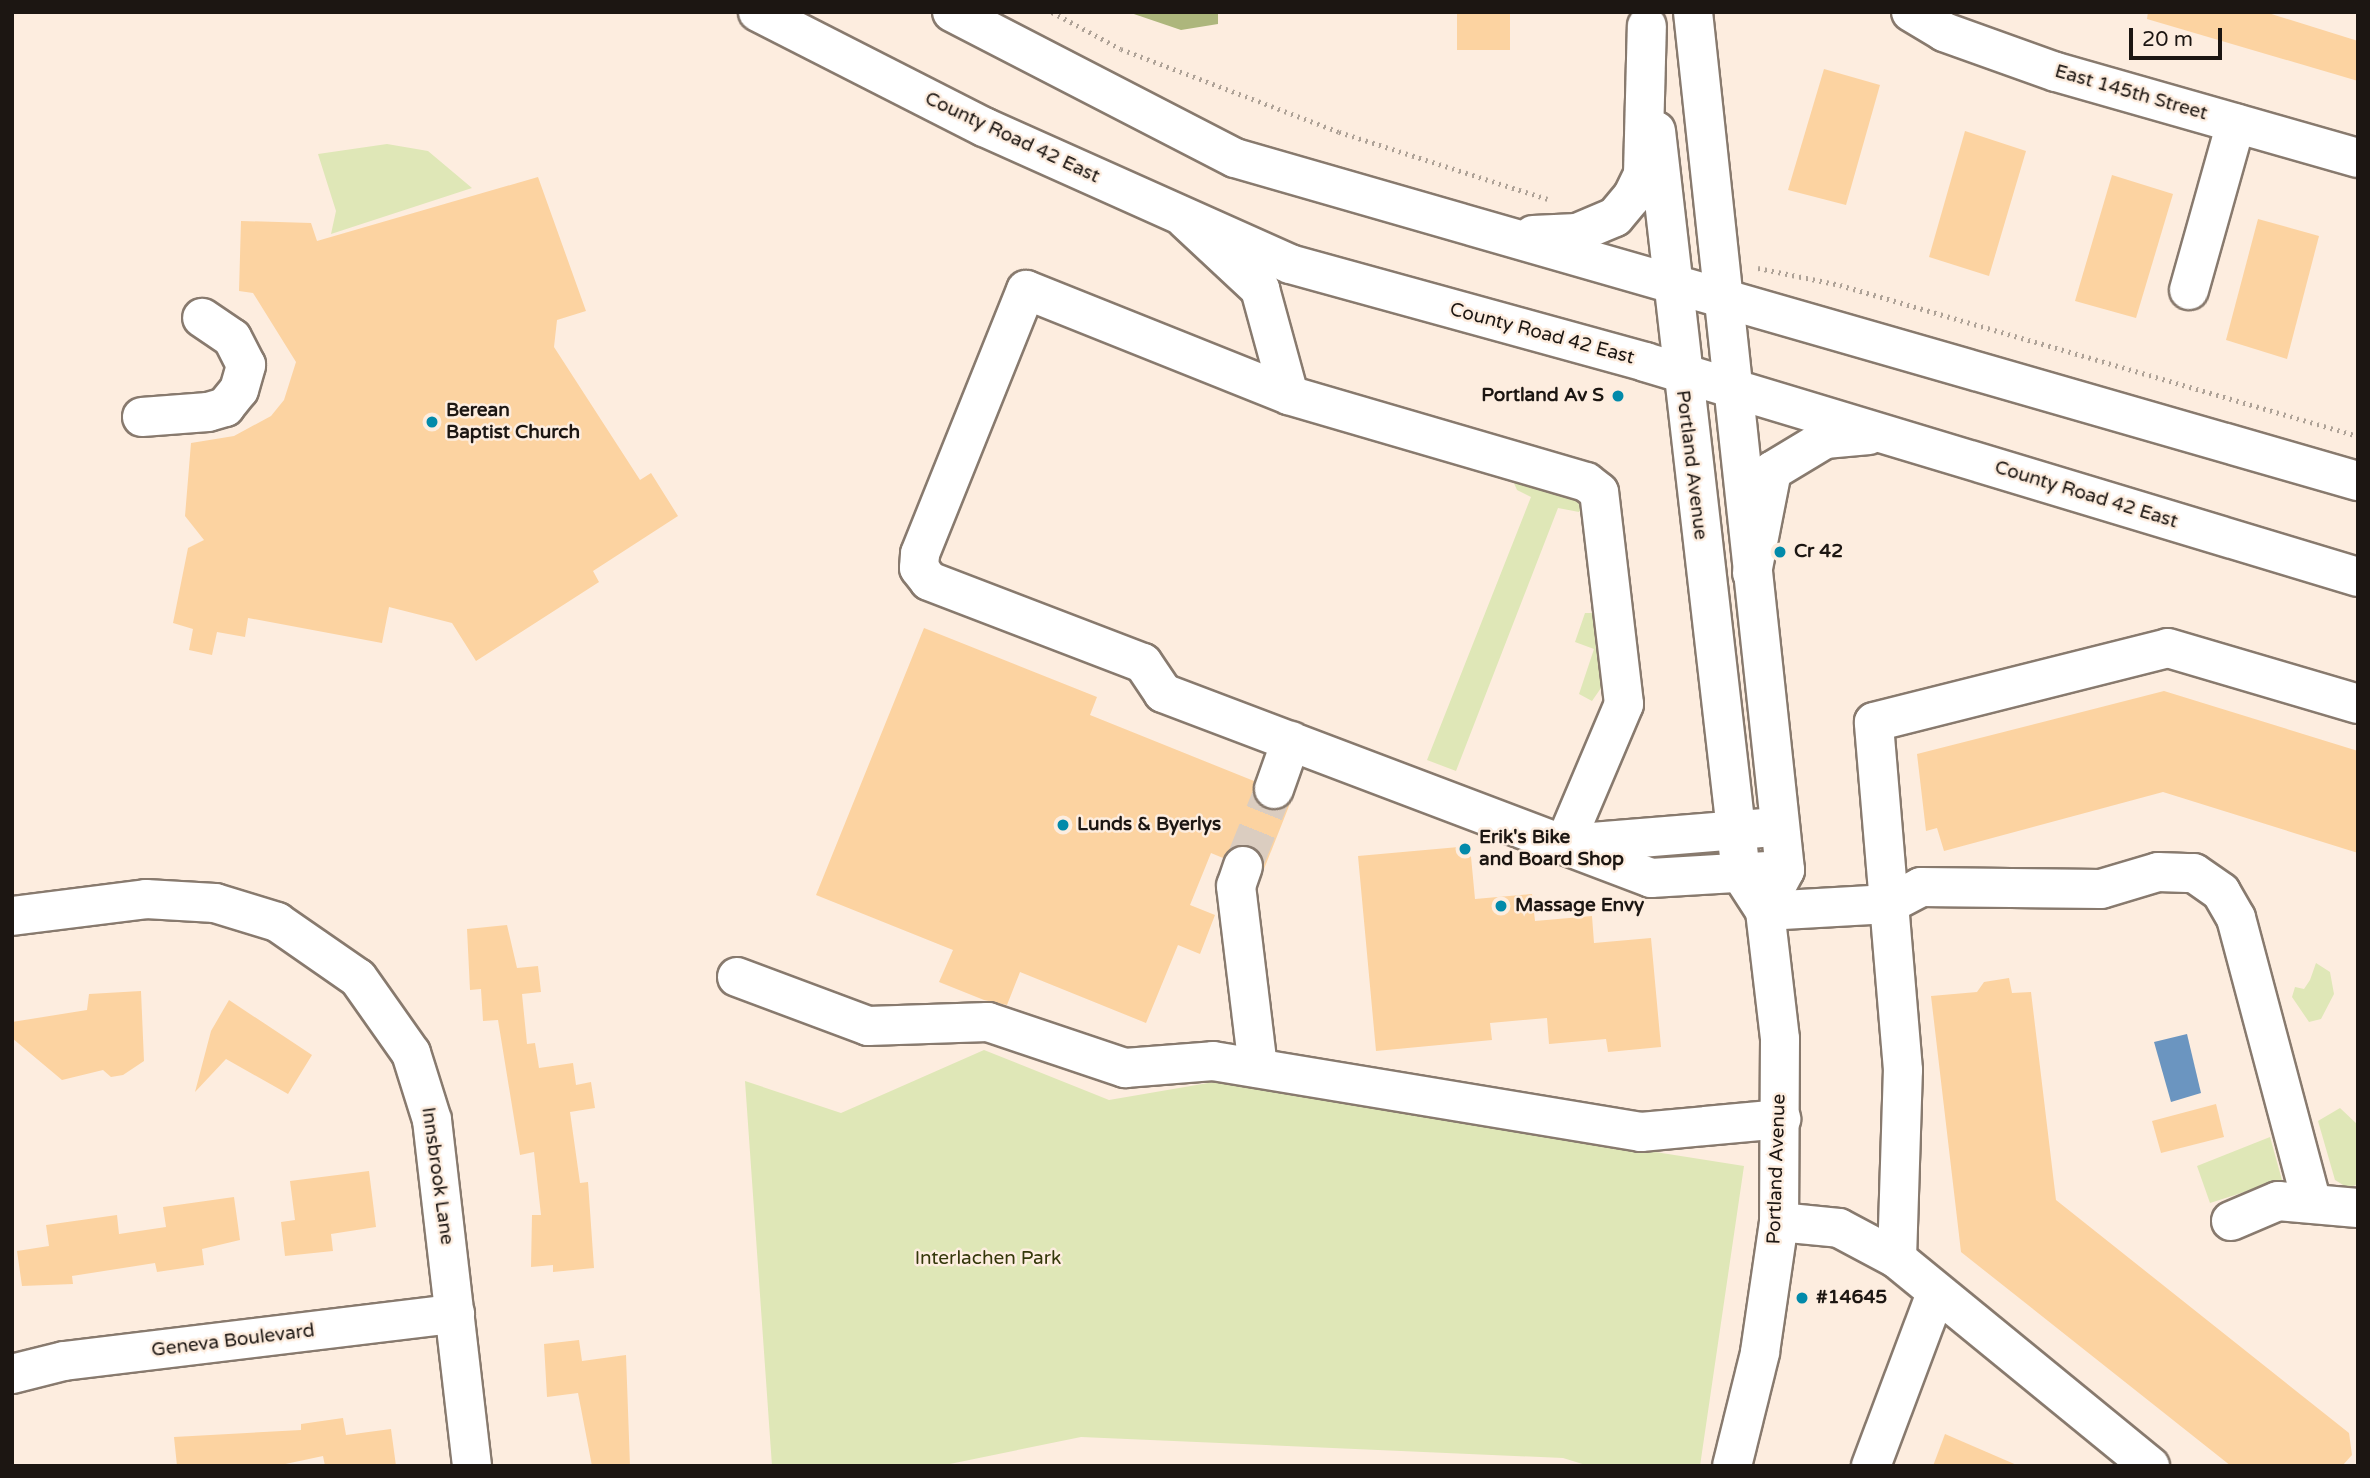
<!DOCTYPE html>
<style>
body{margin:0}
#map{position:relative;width:2370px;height:1478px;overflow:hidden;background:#fdeddf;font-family:"Varela Round",sans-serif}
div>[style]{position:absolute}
.green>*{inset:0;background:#dfe7b7}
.forest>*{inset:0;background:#adb67c}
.water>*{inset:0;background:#6b95c0}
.building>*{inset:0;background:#fcd3a1}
.minor-tunnel>*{height:38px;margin-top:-19px;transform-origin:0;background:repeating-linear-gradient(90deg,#dbcdc0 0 38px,transparent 0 57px)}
.path>*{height:4.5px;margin-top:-2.25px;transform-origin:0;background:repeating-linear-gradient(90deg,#aea297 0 2px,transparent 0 7px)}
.roads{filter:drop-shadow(2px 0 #887a6e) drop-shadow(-2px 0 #887a6e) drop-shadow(0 2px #887a6e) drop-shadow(0 -2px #887a6e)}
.minor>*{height:38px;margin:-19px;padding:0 19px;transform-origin:19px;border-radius:19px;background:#fff}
.highway>*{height:38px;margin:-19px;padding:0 19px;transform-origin:19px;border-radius:19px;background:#fff}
.dots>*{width:19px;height:19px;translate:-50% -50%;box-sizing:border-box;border:4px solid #fdeddf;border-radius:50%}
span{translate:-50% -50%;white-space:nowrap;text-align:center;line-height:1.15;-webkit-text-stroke:5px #fdeddf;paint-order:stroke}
.street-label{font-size:19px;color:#1c1612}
.poi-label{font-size:19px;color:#1c1612;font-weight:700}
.right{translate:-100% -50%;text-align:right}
.left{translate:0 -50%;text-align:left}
.park-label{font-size:19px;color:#333709}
.frame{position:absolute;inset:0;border:14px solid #1c1612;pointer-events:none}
.scale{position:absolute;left:2129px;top:28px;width:93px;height:32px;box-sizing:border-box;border:4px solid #1c1612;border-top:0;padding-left:9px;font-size:21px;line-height:24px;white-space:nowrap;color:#1c1612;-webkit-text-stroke:5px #fdeddf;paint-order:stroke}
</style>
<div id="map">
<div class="green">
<i style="clip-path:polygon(387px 144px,428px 151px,472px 188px,331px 234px,336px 211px,318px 154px)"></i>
<i style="clip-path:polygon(1521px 479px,1582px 500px,1583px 505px,1579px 512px,1558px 508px,1456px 771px,1427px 760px,1531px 497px,1517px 490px,1513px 481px)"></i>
<i style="clip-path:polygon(1585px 613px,1593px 613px,1601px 688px,1592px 701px,1579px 694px,1594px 649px,1575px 642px)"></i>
<i style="clip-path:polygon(2316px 963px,2330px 972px,2334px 994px,2321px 1019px,2309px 1022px,2292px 997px,2295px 987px,2304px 989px,2310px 980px)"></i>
<i style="clip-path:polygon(984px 1050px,1109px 1100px,1214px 1082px,1744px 1166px,1700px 1466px,1589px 1466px,1563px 1458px,1081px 1437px,940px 1466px,772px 1466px,745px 1081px,841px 1113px)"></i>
<i style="clip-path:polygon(2340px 1108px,2358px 1125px,2358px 1184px,2348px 1188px,2335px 1180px,2318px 1121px)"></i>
<i style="clip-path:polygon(2270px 1137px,2282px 1180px,2210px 1203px,2197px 1166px)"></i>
</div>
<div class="forest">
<i style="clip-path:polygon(1128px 12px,1218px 12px,1218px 24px,1181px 30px)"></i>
</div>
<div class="water">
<i style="clip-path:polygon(2187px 1034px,2201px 1093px,2171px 1102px,2154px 1042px)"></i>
</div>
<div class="building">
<i style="clip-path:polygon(1457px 12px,1510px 12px,1510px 50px,1457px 50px)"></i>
<i style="clip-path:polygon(2148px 12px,2265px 12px,2358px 41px,2358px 81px,2147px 19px)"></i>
<i style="clip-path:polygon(1824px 69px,1880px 85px,1846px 205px,1788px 190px)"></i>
<i style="clip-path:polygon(1965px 131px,2026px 151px,1989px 276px,1929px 257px)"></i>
<i style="clip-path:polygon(2112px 175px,2173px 194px,2136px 318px,2075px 301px)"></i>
<i style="clip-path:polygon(538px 177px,586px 311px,557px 320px,554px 347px,640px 480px,651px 473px,678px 516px,593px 571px,599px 582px,476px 661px,452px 623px,389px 607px,382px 643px,248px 618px,245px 637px,217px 632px,212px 655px,189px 650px,193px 629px,173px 623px,188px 548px,204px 540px,185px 516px,191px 443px,234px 436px,271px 416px,284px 400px,296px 362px,253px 293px,239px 291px,241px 221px,311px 223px,317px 241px)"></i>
<i style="clip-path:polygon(2258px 219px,2319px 236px,2287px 359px,2226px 340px)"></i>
<i style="clip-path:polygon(924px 628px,1097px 697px,1090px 715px,1254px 781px,1253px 794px,1266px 809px,1291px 801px,1264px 869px,1260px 852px,1250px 845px,1238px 845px,1223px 858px,1211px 853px,1190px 905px,1215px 915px,1200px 954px,1178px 945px,1146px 1023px,1020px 972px,1007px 1005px,984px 1000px,939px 982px,953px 950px,816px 895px)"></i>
<i style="clip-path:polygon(2164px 691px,2358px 751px,2358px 853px,2163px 792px,1944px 851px,1937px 828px,1926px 831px,1917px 754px)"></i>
<i style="clip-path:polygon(1470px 846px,1475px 899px,1532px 894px,1535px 921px,1592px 916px,1594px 943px,1651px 938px,1661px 1047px,1608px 1052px,1606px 1039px,1549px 1044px,1547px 1018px,1490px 1023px,1492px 1040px,1376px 1051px,1358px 856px)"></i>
<i style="clip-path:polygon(507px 925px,517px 968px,538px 966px,541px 992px,522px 994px,527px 1044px,535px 1043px,539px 1068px,573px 1063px,576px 1085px,591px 1082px,595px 1108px,570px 1112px,580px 1183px,588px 1182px,594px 1268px,553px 1272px,553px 1265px,531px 1267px,532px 1215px,541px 1215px,534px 1152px,520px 1155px,498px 1020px,483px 1021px,481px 989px,470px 990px,467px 929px)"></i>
<i style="clip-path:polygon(2009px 978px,2012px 993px,2031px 992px,2056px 1200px,2349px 1433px,2352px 1455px,2342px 1466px,2231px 1466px,1961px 1252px,1931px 996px,1977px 992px,1984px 982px)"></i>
<i style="clip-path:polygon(141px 991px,144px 1061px,123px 1075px,111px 1077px,103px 1070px,62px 1080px,12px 1038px,12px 1022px,87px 1010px,89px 994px)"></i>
<i style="clip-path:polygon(229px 1000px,312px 1055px,288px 1094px,226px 1059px,195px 1092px,211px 1031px)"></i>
<i style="clip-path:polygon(2216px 1104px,2224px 1137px,2161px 1153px,2152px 1121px)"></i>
<i style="clip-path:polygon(369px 1171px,376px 1227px,331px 1234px,333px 1251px,285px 1256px,281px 1222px,295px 1220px,290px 1181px)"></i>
<i style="clip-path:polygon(234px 1197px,240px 1240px,202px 1249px,204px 1265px,157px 1272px,155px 1263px,72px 1276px,73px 1284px,22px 1286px,17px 1251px,49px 1246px,46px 1225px,117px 1215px,119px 1234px,166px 1227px,163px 1207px)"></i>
<i style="clip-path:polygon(579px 1340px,582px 1361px,626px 1355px,630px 1466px,592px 1466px,578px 1393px,547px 1397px,544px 1344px)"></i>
<i style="clip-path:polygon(343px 1418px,346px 1435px,391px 1429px,396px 1466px,325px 1466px,323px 1456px,276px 1466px,177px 1466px,174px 1437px,301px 1430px,301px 1424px)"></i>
<i style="clip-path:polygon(1945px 1434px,2019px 1466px,1933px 1466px)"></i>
</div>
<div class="minor-tunnel">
<i style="left:1243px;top:866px;width:83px;rotate:-68.1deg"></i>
</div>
<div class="path">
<i style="left:1052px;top:12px;width:78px;rotate:28.2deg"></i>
<i style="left:1121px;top:49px;width:233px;rotate:20.8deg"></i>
<i style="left:1339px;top:132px;width:219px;rotate:17.8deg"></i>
<i style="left:1758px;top:268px;width:84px;rotate:11.7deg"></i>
<i style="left:1840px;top:285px;width:540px;rotate:16.25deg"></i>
</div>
<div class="roads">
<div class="minor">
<i style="left:1693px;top:12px;width:863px;rotate:83.88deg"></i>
<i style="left:1785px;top:870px;width:26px;rotate:118deg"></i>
<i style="left:1911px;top:12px;width:39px;rotate:31deg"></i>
<i style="left:1944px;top:32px;width:119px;rotate:19.7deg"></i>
<i style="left:2056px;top:72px;width:314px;rotate:15.9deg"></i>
<i style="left:1656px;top:131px;width:748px;rotate:83.47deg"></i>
<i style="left:1741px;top:874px;width:44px;rotate:57deg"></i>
<i style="left:1765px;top:911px;width:129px;rotate:83.3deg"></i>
<i style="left:1780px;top:1039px;width:183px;rotate:90.3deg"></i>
<i style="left:1779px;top:1222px;width:132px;rotate:98.3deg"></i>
<i style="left:1760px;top:1353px;width:116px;rotate:103.9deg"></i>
<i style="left:1185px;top:219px;width:103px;rotate:43deg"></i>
<i style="left:1260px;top:289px;width:110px;rotate:74.7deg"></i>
<i style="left:2189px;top:290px;width:173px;rotate:-74.3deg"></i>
<i style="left:142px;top:417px;width:66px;rotate:-4.3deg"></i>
<i style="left:208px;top:412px;width:18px;rotate:-16deg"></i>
<i style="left:225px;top:407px;width:22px;rotate:-51deg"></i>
<i style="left:239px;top:390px;width:26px;rotate:-74deg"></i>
<i style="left:246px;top:365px;width:30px;rotate:-117deg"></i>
<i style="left:232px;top:338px;width:36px;rotate:-146deg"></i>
<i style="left:1274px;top:789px;width:51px;rotate:-70.5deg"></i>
<i style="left:1565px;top:843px;width:151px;rotate:-67deg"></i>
<i style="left:1624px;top:704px;width:213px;rotate:-96.7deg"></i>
<i style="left:1599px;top:492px;width:16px;rotate:-142deg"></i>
<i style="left:1586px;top:482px;width:309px;rotate:-163.7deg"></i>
<i style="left:1289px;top:395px;width:283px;rotate:-158.2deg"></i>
<i style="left:1026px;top:290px;width:284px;rotate:111.9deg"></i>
<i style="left:920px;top:554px;width:14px;rotate:94deg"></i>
<i style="left:919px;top:568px;width:16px;rotate:52deg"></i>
<i style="left:929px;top:581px;width:229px;rotate:21deg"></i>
<i style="left:1143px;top:663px;width:36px;rotate:56deg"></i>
<i style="left:1163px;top:693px;width:522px;rotate:20.76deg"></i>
<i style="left:1651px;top:878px;width:134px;rotate:-3.4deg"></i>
<i style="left:1580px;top:843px;width:182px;rotate:-4.7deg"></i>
<i style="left:1243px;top:866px;width:21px;rotate:109deg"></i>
<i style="left:1236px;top:886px;width:183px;rotate:83.1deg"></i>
<i style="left:1765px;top:911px;width:124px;rotate:-3.2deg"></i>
<i style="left:1889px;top:904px;width:36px;rotate:-28deg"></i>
<i style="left:1921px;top:887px;width:180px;rotate:0.6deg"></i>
<i style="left:2101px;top:889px;width:59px;rotate:-16.6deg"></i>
<i style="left:2158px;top:872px;width:36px;rotate:2deg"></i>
<i style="left:2194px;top:873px;width:33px;rotate:35deg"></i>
<i style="left:2221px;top:892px;width:30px;rotate:60deg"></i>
<i style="left:2236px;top:918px;width:292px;rotate:75.1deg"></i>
<i style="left:12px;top:916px;width:135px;rotate:-7.2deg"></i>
<i style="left:146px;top:899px;width:69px;rotate:3.3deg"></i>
<i style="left:215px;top:903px;width:65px;rotate:17deg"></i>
<i style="left:277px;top:922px;width:98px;rotate:34.7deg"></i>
<i style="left:358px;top:978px;width:92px;rotate:54.8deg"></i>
<i style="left:411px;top:1053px;width:70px;rotate:72.6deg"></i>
<i style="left:432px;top:1120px;width:348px;rotate:83.4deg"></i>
<i style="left:737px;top:977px;width:140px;rotate:20.5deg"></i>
<i style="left:868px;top:1026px;width:120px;rotate:-1.9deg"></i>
<i style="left:988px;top:1022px;width:145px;rotate:18.6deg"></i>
<i style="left:1125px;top:1068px;width:88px;rotate:-4.5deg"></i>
<i style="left:1213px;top:1061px;width:434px;rotate:9.4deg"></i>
<i style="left:1641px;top:1132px;width:141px;rotate:-5.3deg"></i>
<i style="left:2231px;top:1221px;width:51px;rotate:-23.1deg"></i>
<i style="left:2278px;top:1201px;width:80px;rotate:5deg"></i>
<i style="left:1779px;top:1222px;width:60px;rotate:5.7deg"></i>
<i style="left:1839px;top:1228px;width:66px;rotate:28.1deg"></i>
<i style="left:1897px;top:1259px;width:327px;rotate:39.3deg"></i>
<i style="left:1897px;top:1259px;width:189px;rotate:-88.2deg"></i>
<i style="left:1903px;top:1070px;width:349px;rotate:-94.8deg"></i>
<i style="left:1874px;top:722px;width:303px;rotate:-14.1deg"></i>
<i style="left:2168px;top:648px;width:198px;rotate:16.4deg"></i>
<i style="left:12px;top:1374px;width:54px;rotate:-14deg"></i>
<i style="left:64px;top:1361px;width:394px;rotate:-6.9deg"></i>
<i style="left:1871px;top:1466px;width:182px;rotate:-69.4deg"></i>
</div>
<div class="highway">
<i style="left:758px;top:12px;width:254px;rotate:27deg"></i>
<i style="left:984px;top:127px;width:335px;rotate:24.1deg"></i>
<i style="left:1290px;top:264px;width:368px;rotate:15.4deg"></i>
<i style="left:1645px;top:362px;width:745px;rotate:16.78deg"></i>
<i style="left:952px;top:12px;width:318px;rotate:27.3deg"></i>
<i style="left:1235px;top:158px;width:1169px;rotate:16.05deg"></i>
<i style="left:1533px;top:235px;width:44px;rotate:-2.6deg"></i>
<i style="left:1577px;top:233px;width:41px;rotate:-22.8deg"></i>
<i style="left:1615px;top:217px;width:26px;rotate:-50deg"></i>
<i style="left:1632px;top:197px;width:25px;rotate:-64deg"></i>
<i style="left:1643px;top:174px;width:148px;rotate:-88.5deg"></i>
<i style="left:1752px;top:573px;width:104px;rotate:-78.9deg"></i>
<i style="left:1772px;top:471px;width:62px;rotate:-31.1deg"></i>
<i style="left:1825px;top:439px;width:44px;rotate:-5.2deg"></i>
</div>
</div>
<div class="dots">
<i style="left:1618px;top:396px;background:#028aaa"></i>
<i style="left:432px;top:422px;background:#028aaa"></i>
<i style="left:1780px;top:552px;background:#028aaa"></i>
<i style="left:1063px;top:825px;background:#028aaa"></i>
<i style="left:1465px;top:849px;background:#028aaa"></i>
<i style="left:1501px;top:906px;background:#028aaa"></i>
<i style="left:1802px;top:1298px;background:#028aaa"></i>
</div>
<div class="street-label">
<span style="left:2131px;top:93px;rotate:16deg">East 145th Street</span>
<span style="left:1012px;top:138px;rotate:25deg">County Road 42 East</span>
<span style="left:1542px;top:334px;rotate:15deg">County Road 42 East</span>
<span style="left:1691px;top:465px;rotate:83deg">Portland Avenue</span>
<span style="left:2086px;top:495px;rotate:17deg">County Road 42 East</span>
<span style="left:1777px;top:1169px;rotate:-88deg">Portland Avenue</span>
<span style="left:437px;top:1176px;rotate:82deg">Innsbrook Lane</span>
<span style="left:233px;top:1341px;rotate:-7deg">Geneva Boulevard</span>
</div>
<div class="poi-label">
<span class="right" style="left:1604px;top:396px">Portland Av S</span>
<span class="left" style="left:446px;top:422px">Berean<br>Baptist Church</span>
<span class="left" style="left:1794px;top:552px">Cr 42</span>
<span class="left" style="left:1077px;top:825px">Lunds &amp; Byerlys</span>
<span class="left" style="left:1479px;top:849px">Erik's Bike<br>and Board Shop</span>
<span class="left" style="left:1515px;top:906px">Massage Envy</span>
<span class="left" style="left:1816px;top:1298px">#14645</span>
</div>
<div class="park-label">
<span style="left:988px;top:1259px">Interlachen Park</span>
</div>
<div class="frame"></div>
<div class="scale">20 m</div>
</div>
